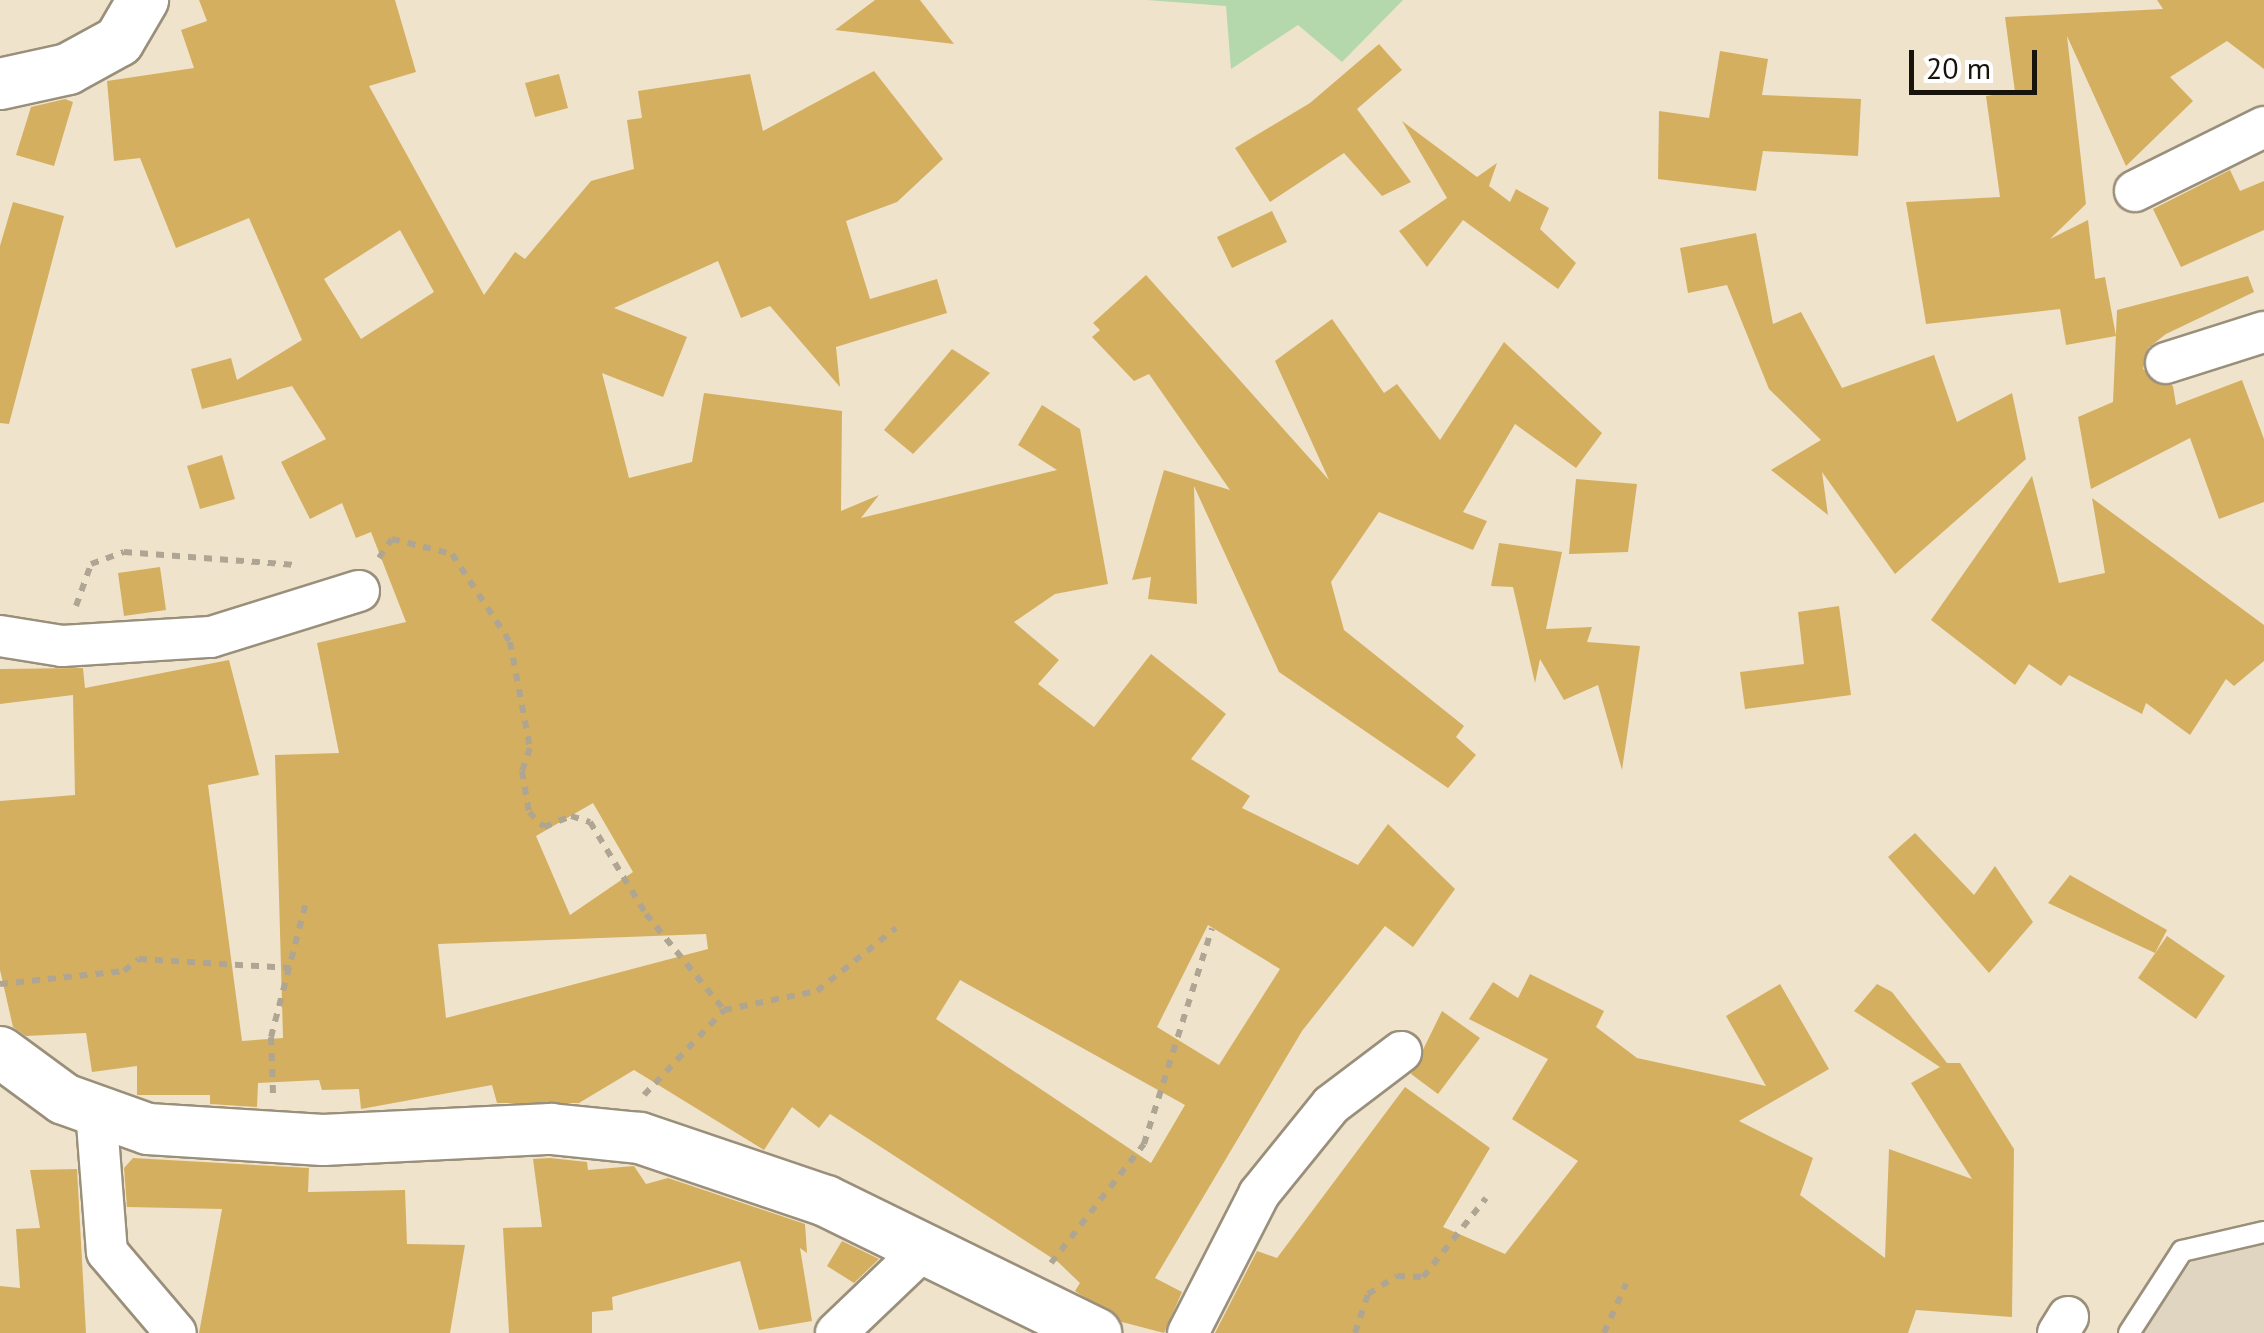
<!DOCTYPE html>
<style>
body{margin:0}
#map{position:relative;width:2264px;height:1333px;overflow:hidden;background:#efe3cc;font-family:"PT Sans",sans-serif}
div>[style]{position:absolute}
.industrial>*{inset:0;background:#e0d5c1}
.green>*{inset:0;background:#b4d8ac}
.building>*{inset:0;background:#d5af60}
.path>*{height:6px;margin-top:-3px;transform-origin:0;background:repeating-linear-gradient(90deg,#aea592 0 8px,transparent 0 16px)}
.roads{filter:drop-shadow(2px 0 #9a8f7a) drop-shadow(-2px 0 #9a8f7a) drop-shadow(0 2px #9a8f7a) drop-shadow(0 -2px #9a8f7a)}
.service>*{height:20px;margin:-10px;padding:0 10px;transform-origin:10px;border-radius:10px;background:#fff}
.minor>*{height:40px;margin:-20px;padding:0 20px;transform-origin:20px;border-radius:20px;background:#fff}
.tertiary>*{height:50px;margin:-25px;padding:0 25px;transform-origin:25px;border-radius:25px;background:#fff}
span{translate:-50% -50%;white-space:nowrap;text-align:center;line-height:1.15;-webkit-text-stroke:9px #fff;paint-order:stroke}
.scale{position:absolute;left:1909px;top:50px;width:128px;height:45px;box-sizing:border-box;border:5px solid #18140c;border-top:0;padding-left:12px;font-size:30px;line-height:35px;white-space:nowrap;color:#18140c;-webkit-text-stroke:8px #fff;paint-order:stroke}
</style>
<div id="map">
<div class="industrial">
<i style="clip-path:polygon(2264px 1222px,2264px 1333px,2138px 1333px,2205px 1244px)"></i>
</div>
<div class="green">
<i style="clip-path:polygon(1147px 0,1403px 0,1342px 62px,1298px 25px,1231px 69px,1226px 6px)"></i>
</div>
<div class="building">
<i style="clip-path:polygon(evenodd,199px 0,395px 0,416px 72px,369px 86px,484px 295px,515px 252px,525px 259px,591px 181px,634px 169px,627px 120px,642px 118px,638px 91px,750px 74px,763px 131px,874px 71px,943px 159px,897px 202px,846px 221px,870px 299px,937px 279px,947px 313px,836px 347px,840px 387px,770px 306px,741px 318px,718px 261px,614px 308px,687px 337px,663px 397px,602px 373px,629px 478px,692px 462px,704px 393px,842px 411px,841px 511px,879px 495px,861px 518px,1057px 470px,1018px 445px,1042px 405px,1080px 429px,1108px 584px,1055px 594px,1014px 622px,1059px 660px,1038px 684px,1094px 727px,1151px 654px,1226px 714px,1191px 759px,1250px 796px,1242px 808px,1358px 865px,1388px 824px,1455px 889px,1413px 947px,1385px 926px,1302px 1031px,1155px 1278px,1182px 1292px,1164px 1333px,1122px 1322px,1075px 1291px,1080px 1283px,1058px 1262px,830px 1114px,819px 1128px,792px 1107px,764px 1150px,634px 1070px,579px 1103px,497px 1103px,492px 1085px,361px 1109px,359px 1089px,322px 1090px,319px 1080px,258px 1083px,257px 1107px,210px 1104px,210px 1095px,137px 1095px,137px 1066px,92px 1072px,86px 1033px,26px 1036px,13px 1027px,0 970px,0 801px,75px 795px,73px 695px,0 704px,0 669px,83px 668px,85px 688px,229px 660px,259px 775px,208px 785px,242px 1041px,283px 1038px,275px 755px,339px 753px,317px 643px,406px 622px,371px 532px,356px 538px,342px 503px,310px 519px,281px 462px,326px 439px,292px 386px,202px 409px,191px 369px,231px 358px,237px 380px,302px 340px,249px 218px,176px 248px,140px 158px,114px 161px,107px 81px,194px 68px,181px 30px,207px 21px,199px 0,400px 230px,434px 292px,361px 339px,324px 279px,400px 230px,199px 0,593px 803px,633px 872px,570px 915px,536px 836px,593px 803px,199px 0,1208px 925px,1280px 969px,1219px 1065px,1157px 1027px,1208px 925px,199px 0,706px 934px,708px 949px,446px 1018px,438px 944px,706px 934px,199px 0,960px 980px,1185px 1105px,1151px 1163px,936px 1019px,960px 980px)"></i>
<i style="clip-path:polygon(875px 0,920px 0,954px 44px,835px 30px)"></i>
<i style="clip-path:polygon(2157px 0,2264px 0,2264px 69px,2227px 41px,2170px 77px,2193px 101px,2126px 166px,2067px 36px,2086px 204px,2050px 239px,2088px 220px,2095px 279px,2105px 277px,2116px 336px,2066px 345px,2060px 309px,1926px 324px,1906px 202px,2000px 197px,1986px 96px,2015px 92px,2005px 17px,2163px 9px)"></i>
<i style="clip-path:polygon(1379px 44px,1402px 70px,1357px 109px,1411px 182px,1382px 196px,1344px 153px,1270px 202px,1235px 148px,1310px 103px)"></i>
<i style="clip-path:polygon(1720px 51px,1768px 59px,1762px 95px,1861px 99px,1858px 156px,1763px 151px,1756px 191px,1658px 179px,1659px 111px,1709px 118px)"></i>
<i style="clip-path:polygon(559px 74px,568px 108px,535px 117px,525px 83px)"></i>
<i style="clip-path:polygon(65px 99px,73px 102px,54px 166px,16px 155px,31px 107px)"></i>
<i style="clip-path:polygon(1402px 121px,1477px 177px,1497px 163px,1489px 186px,1510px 202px,1516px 189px,1549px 208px,1540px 229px,1576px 263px,1558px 289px,1463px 220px,1427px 267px,1399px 231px,1447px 198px)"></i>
<i style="clip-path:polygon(2230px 170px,2240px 191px,2264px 181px,2264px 230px,2181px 267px,2153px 209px)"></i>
<i style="clip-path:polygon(13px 202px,64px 216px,9px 424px,0 423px,0 246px)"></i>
<i style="clip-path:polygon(1272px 211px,1287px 242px,1232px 268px,1217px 237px)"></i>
<i style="clip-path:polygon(1756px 233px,1773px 324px,1801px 312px,1842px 388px,1934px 355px,1957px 422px,2012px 393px,2026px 459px,1895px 574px,1822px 472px,1828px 515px,1771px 470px,1821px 440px,1769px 389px,1727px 285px,1688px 293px,1680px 248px)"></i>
<i style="clip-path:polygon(1146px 275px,1329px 480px,1275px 361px,1332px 319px,1384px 393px,1397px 384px,1440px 440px,1504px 342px,1602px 433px,1576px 468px,1515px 424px,1463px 512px,1487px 521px,1473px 550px,1379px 512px,1331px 582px,1344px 630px,1464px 726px,1456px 737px,1476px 755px,1448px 788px,1279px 672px,1194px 486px,1197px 604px,1148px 599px,1151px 577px,1132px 580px,1164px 470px,1230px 490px,1149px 374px,1134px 381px,1092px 337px,1100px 330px,1093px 323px)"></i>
<i style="clip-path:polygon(2248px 276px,2254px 292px,2166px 334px,2148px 348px,2143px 369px,2173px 386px,2176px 405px,2242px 380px,2264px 439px,2264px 502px,2219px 519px,2190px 438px,2091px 489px,2078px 417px,2113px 402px,2117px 310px)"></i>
<i style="clip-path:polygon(952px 349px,990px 373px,913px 454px,884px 430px)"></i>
<i style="clip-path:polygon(222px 455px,235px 499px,200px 509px,187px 466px)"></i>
<i style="clip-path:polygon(2032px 476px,2059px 583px,2105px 573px,2092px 498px,2264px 625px,2264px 661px,2234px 686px,2226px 679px,2190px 735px,2146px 703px,2142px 714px,2069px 675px,2061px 686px,2029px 664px,2015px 685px,1931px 620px)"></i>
<i style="clip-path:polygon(1576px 479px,1637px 484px,1628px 552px,1569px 554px)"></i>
<i style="clip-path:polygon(1499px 543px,1562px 552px,1546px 629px,1592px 627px,1587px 642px,1640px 646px,1622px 770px,1598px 685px,1564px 700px,1540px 659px,1535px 683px,1513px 587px,1491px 586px)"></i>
<i style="clip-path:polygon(160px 567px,166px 610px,124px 616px,118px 573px)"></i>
<i style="clip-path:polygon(1839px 606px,1851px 695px,1745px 709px,1740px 672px,1804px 664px,1798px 612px)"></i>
<i style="clip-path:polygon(1915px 833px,1974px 895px,1995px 866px,2033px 922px,1989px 973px,1888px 857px)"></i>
<i style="clip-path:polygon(2070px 875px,2167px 930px,2155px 953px,2048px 903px)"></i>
<i style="clip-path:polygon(2167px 936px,2225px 976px,2196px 1019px,2138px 978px)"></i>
<i style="clip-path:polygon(1530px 974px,1604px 1011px,1596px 1027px,1637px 1058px,1766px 1086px,1726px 1016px,1780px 984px,1829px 1069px,1739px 1121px,1813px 1158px,1800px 1195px,1885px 1258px,1889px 1149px,1972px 1179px,1911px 1083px,1940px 1067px,1854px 1011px,1877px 984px,1892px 992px,1947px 1063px,1960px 1063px,2014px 1149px,2012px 1317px,1916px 1310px,1908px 1333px,1215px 1333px,1257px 1251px,1277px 1258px,1405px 1087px,1490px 1148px,1443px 1227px,1505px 1254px,1578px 1161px,1512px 1119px,1548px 1059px,1469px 1019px,1493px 982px,1518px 998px)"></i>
<i style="clip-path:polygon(1442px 1011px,1480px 1038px,1438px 1094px,1411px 1074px)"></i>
<i style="clip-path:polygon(133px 1158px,309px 1168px,308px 1192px,405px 1190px,407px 1244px,465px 1245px,450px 1333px,199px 1333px,222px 1209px,127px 1207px,124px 1168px)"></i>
<i style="clip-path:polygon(550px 1158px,587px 1162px,588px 1170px,634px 1166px,646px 1184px,668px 1178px,805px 1224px,807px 1253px,800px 1248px,812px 1321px,759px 1330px,740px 1261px,612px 1297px,613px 1310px,592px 1312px,592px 1333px,509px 1333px,503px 1228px,542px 1227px,533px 1159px)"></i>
<i style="clip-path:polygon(77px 1169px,86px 1333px,0 1333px,0 1286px,20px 1288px,16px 1229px,40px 1228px,30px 1170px)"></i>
<i style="clip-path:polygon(842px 1241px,879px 1259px,854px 1283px,827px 1266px)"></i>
</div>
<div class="path">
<i style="left:379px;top:558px;width:23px;rotate:-56deg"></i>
<i style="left:392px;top:539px;width:62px;rotate:14deg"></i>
<i style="left:452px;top:554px;width:105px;rotate:56.6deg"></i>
<i style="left:510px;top:642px;width:108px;rotate:79.3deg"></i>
<i style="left:530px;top:748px;width:24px;rotate:109deg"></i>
<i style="left:522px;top:771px;width:42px;rotate:80.3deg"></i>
<i style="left:529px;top:812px;width:21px;rotate:45deg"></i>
<i style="left:544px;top:827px;width:29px;rotate:-22deg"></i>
<i style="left:571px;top:816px;width:20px;rotate:18deg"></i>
<i style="left:590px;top:822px;width:108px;rotate:58.7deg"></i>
<i style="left:646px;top:914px;width:124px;rotate:50.9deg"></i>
<i style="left:76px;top:606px;width:45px;rotate:-70.3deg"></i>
<i style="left:91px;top:564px;width:35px;rotate:-20deg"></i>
<i style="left:124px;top:552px;width:172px;rotate:4.3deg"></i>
<i style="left:0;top:984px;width:125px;rotate:-6deg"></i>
<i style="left:124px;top:971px;width:19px;rotate:-39deg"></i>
<i style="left:139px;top:959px;width:152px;rotate:3.4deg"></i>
<i style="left:273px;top:1093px;width:56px;rotate:-92deg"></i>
<i style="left:271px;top:1037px;width:143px;rotate:-75.4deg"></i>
<i style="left:644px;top:1095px;width:117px;rotate:-46.7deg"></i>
<i style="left:724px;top:1010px;width:95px;rotate:-11.5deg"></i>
<i style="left:817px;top:991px;width:101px;rotate:-38.6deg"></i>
<i style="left:1051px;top:1263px;width:151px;rotate:-52deg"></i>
<i style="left:1144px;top:1144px;width:226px;rotate:-72.5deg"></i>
<i style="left:1355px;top:1333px;width:41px;rotate:-71.6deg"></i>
<i style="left:1368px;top:1294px;width:34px;rotate:-32deg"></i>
<i style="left:1397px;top:1276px;width:26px;rotate:2deg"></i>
<i style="left:1423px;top:1277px;width:101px;rotate:-51.4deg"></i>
<i style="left:1604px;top:1333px;width:54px;rotate:-65.8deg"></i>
</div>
<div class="roads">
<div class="service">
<i style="left:2129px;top:1333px;width:98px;rotate:-57.1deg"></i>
<i style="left:2182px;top:1251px;width:84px;rotate:-13deg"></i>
</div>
<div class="minor">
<i style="left:2135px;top:191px;width:144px;rotate:-26.4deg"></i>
<i style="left:2166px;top:363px;width:103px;rotate:-17.6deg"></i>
<i style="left:0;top:636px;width:63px;rotate:9.2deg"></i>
<i style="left:62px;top:646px;width:149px;rotate:-3.5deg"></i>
<i style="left:211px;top:637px;width:155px;rotate:-17.3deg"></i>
<i style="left:96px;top:1110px;width:142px;rotate:85.6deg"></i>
<i style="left:107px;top:1252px;width:106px;rotate:49.6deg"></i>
<i style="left:836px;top:1333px;width:123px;rotate:-43.7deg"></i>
<i style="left:1188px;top:1333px;width:156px;rotate:-62.9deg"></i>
<i style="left:1259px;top:1194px;width:114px;rotate:-51deg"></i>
<i style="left:1331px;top:1105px;width:88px;rotate:-37.1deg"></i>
<i style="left:2058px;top:1333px;width:19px;rotate:-58deg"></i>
</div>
<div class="tertiary">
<i style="left:0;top:84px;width:70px;rotate:-12.4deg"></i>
<i style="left:68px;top:69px;width:58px;rotate:-28.8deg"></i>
<i style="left:119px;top:41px;width:48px;rotate:-59.7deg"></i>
<i style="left:0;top:1052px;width:79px;rotate:36.3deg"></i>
<i style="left:64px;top:1099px;width:89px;rotate:19.7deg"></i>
<i style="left:148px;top:1129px;width:175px;rotate:3.6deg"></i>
<i style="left:323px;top:1140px;width:228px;rotate:-2.8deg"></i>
<i style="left:551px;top:1129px;width:89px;rotate:5.8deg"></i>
<i style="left:640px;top:1138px;width:196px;rotate:18.7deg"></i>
<i style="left:826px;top:1201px;width:301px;rotate:26.1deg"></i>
</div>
</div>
<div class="scale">20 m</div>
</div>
